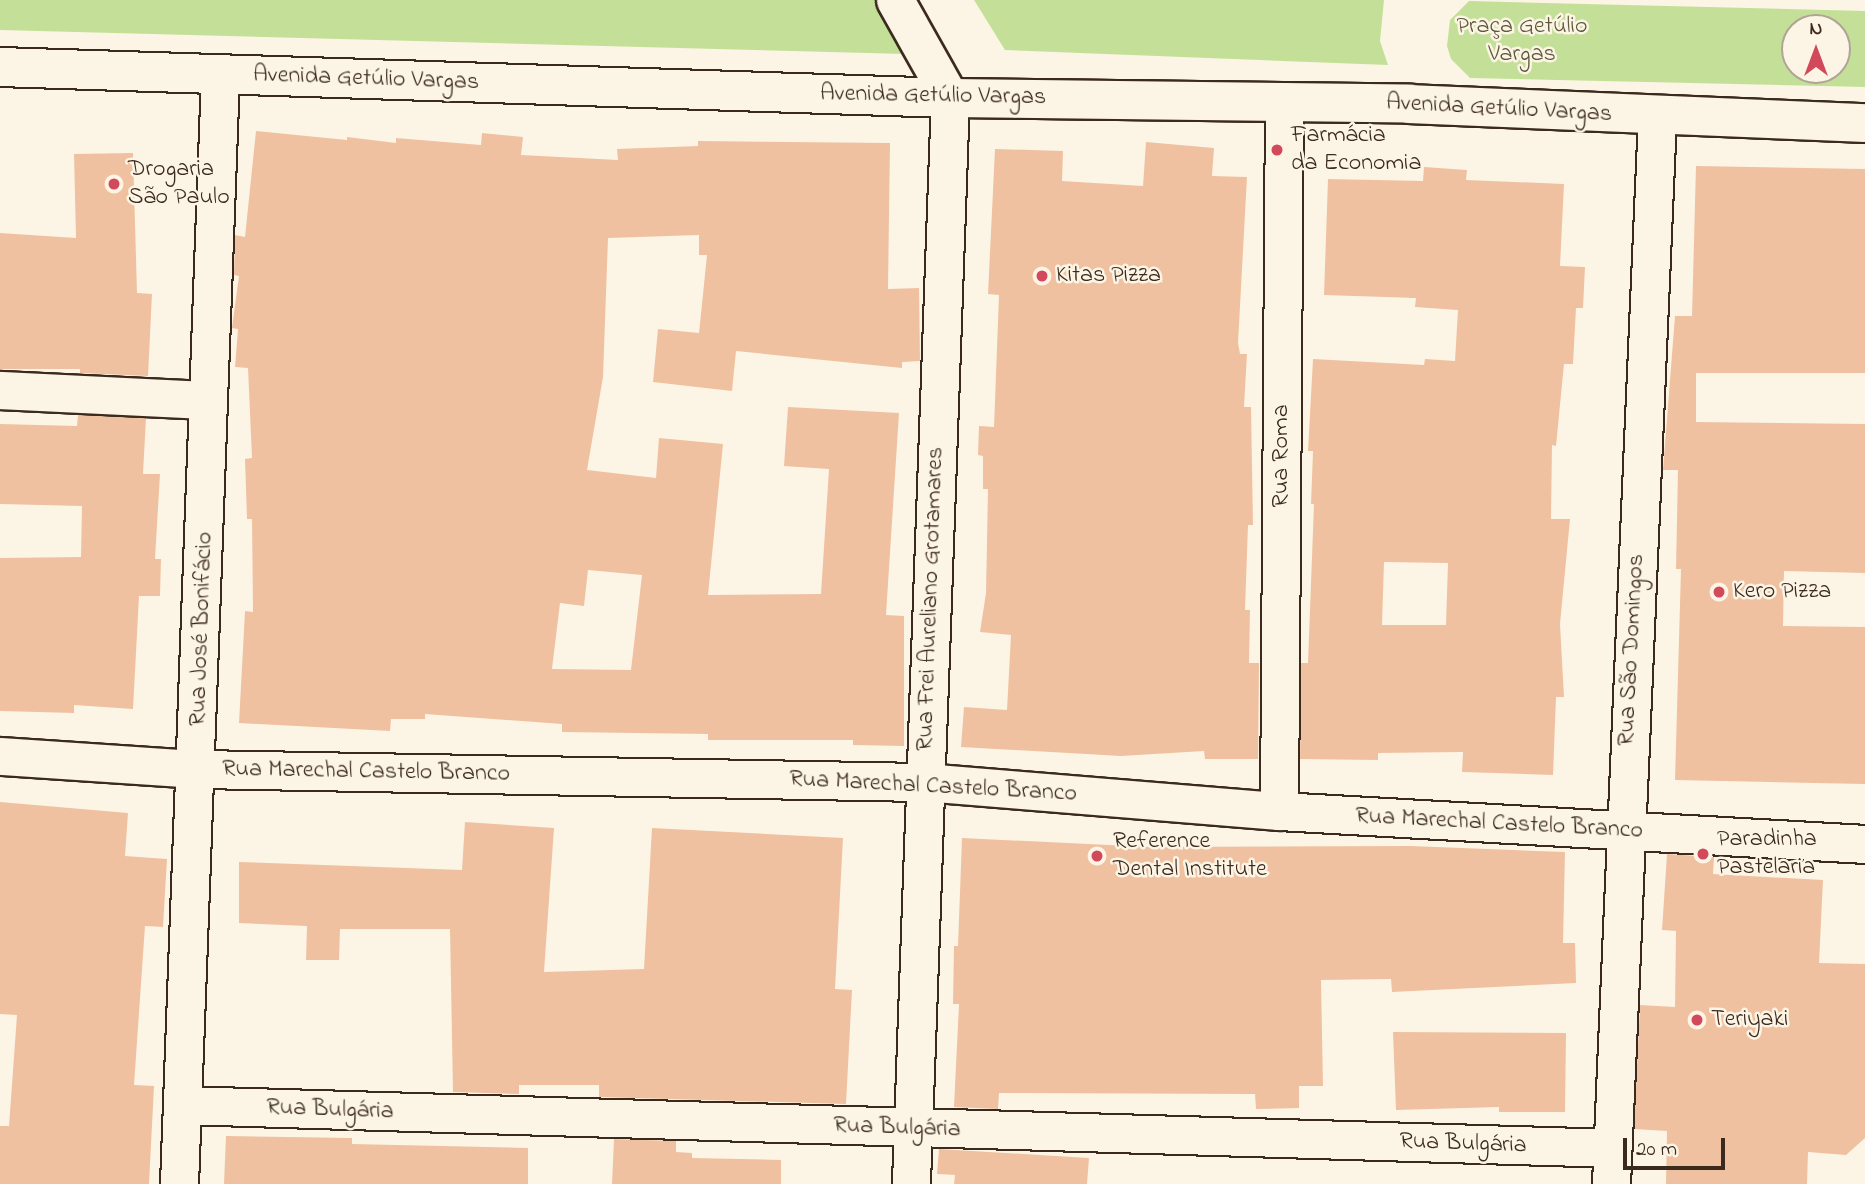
<!DOCTYPE html>
<meta charset="utf-8">
<style>
body{margin:0}
#map{position:relative;width:1865px;height:1184px;overflow:hidden;background:#fcf5e5;font-family:"Indie Flower",sans-serif}
div>[style]{position:absolute}
.green>*{inset:0;background:#c4e098}
.building>*{inset:0;background:#f0c1a0}
.roads{filter:drop-shadow(2px 0 #3b2a1e) drop-shadow(-2px 0 #3b2a1e) drop-shadow(0 2px #3b2a1e) drop-shadow(0 -2px #3b2a1e)}
.minor>*{height:37px;margin:-18.5px;padding:0 18.5px;transform-origin:18.5px;border-radius:18.5px;background:#fcf5e5}
.major>*{height:38px;margin:-19px;padding:0 19px;transform-origin:19px;border-radius:19px;background:#fcf5e5}
.dots>*{width:19px;height:19px;translate:-50% -50%;box-sizing:border-box;border:4px solid #fcf5e5;border-radius:50%}
span{translate:-50% -50%;white-space:nowrap;text-align:center;line-height:1.15;-webkit-text-stroke:5px #fcf5e5;paint-order:stroke}
.park-label{font-size:24px;color:#5d583c}
.street-label{font-size:24px;color:#3b2a1e}
.poi-label{font-size:24px;color:#3b2a1e}
.left{translate:0 -50%;text-align:left}
.north{position:absolute;left:1781px;top:14px;width:70px;height:70px;box-sizing:border-box;background:#fcf5e5;border:2px solid #afa495;border-radius:50%;rotate:0deg;font-size:19px;font-weight:700;line-height:28px;text-align:center;color:#3b2a1e}
.north::after{content:'';display:block;margin:auto;width:24px;height:32px;background:#d1495b;clip-path:polygon(50% 0,100% 100%,50% 72%,0 100%)}
.scale{position:absolute;left:1623px;top:1138px;width:102px;height:32px;box-sizing:border-box;border:4px solid #3b2a1e;border-top:0;padding-left:9px;font-size:21px;line-height:24px;white-space:nowrap;color:#3b2a1e;-webkit-text-stroke:5px #fcf5e5;paint-order:stroke}
</style>
<div id="map">
<div class="green">
<i style="clip-path:polygon(0 0,878px 0,906px 54px,0 30px)"></i>
<i style="clip-path:polygon(974px 0,1384px 0,1380px 41px,1388px 65px,1005px 50px)"></i>
<i style="clip-path:polygon(evenodd,1469px 1px,1865px 11px,1865px 87px,1470px 78px,1451px 59px,1447px 46px,1450px 20px,1469px 1px,1795px 28px,1837px 28px,1837px 70px,1795px 70px,1795px 28px)"></i>
</div>
<div class="building">
<i style="clip-path:polygon(evenodd,256px 131px,347px 140px,347px 137px,396px 143px,396px 138px,481px 145px,482px 133px,523px 137px,521px 155px,618px 160px,617px 149px,698px 146px,698px 141px,890px 143px,888px 289px,919px 288px,920px 361px,902px 362px,902px 368px,736px 351px,732px 391px,653px 382px,658px 329px,699px 333px,707px 255px,699px 255px,699px 235px,608px 238px,603px 377px,587px 470px,656px 478px,659px 438px,723px 444px,708px 595px,821px 594px,829px 469px,784px 466px,788px 407px,899px 413px,886px 615px,904px 616px,904px 746px,853px 745px,853px 740px,708px 740px,708px 734px,562px 732px,562px 724px,425px 714px,425px 719px,391px 719px,390px 731px,239px 723px,245px 611px,253px 612px,252px 519px,247px 519px,245px 459px,252px 458px,248px 368px,235px 367px,238px 329px,232px 328px,239px 276px,234px 275px,235px 235px,245px 237px,256px 131px,588px 570px,642px 575px,631px 670px,552px 669px,560px 603px,584px 606px,588px 570px)"></i>
<i style="clip-path:polygon(1146px 142px,1214px 148px,1212px 176px,1247px 177px,1238px 343px,1240px 354px,1247px 354px,1244px 407px,1251px 407px,1253px 525px,1248px 525px,1245px 610px,1250px 610px,1249px 663px,1259px 663px,1258px 759px,1205px 759px,1204px 751px,1121px 756px,961px 747px,964px 707px,1007px 710px,1011px 635px,980px 632px,986px 593px,988px 489px,983px 489px,983px 456px,978px 455px,979px 426px,994px 427px,999px 295px,988px 294px,995px 149px,1063px 151px,1062px 181px,1143px 186px)"></i>
<i style="clip-path:polygon(133px 153px,137px 293px,152px 294px,148px 376px,80px 373px,80px 369px,0 369px,0 233px,76px 238px,74px 154px)"></i>
<i style="clip-path:polygon(1696px 166px,1865px 169px,1865px 373px,1696px 373px,1696px 422px,1865px 424px,1865px 573px,1784px 571px,1783px 626px,1865px 627px,1865px 784px,1675px 780px,1681px 569px,1676px 569px,1678px 470px,1663px 470px,1675px 316px,1692px 316px)"></i>
<i style="clip-path:polygon(evenodd,1424px 167px,1467px 170px,1466px 180px,1564px 184px,1560px 266px,1585px 267px,1583px 308px,1576px 308px,1573px 364px,1564px 364px,1556px 446px,1552px 445px,1551px 519px,1570px 519px,1560px 624px,1564px 697px,1556px 697px,1553px 775px,1462px 772px,1463px 752px,1378px 753px,1378px 760px,1300px 759px,1301px 663px,1308px 663px,1314px 504px,1311px 504px,1313px 451px,1308px 451px,1313px 359px,1424px 365px,1425px 359px,1455px 361px,1458px 310px,1415px 307px,1416px 298px,1324px 295px,1328px 179px,1423px 181px,1424px 167px,1384px 562px,1448px 563px,1446px 625px,1382px 625px,1384px 562px)"></i>
<i style="clip-path:polygon(78px 415px,146px 418px,143px 474px,160px 474px,155px 559px,161px 559px,160px 596px,139px 596px,133px 709px,74px 705px,74px 713px,0 711px,0 558px,81px 557px,82px 506px,0 504px,0 424px,77px 426px)"></i>
<i style="clip-path:polygon(0 802px,128px 813px,125px 856px,167px 859px,163px 927px,145px 926px,134px 1085px,154px 1086px,149px 1184px,0 1184px,0 1126px,9px 1126px,17px 1015px,0 1014px)"></i>
<i style="clip-path:polygon(465px 822px,554px 828px,544px 972px,644px 969px,652px 828px,843px 838px,835px 989px,852px 990px,846px 1104px,599px 1097px,599px 1085px,519px 1085px,519px 1094px,453px 1092px,450px 929px,340px 929px,339px 960px,306px 960px,307px 926px,239px 923px,239px 862px,462px 870px)"></i>
<i style="clip-path:polygon(962px 838px,1151px 847px,1410px 846px,1565px 852px,1563px 943px,1575px 943px,1576px 983px,1392px 992px,1391px 979px,1321px 980px,1323px 1086px,1299px 1086px,1299px 1108px,1256px 1109px,1255px 1094px,999px 1093px,998px 1109px,954px 1107px,959px 1004px,953px 1004px,954px 946px,958px 946px)"></i>
<i style="clip-path:polygon(1667px 854px,1714px 857px,1713px 874px,1823px 880px,1819px 963px,1865px 964px,1865px 1138px,1846px 1155px,1808px 1152px,1807px 1184px,1666px 1184px,1667px 1131px,1634px 1129px,1640px 1005px,1675px 1007px,1676px 931px,1662px 930px)"></i>
<i style="clip-path:polygon(1393px 1032px,1566px 1033px,1565px 1112px,1499px 1112px,1499px 1107px,1396px 1110px)"></i>
<i style="clip-path:polygon(226px 1136px,352px 1138px,352px 1144px,528px 1148px,528px 1184px,224px 1184px)"></i>
<i style="clip-path:polygon(614px 1139px,676px 1141px,676px 1152px,692px 1153px,692px 1158px,781px 1160px,781px 1184px,612px 1184px)"></i>
<i style="clip-path:polygon(939px 1149px,1089px 1158px,1087px 1184px,954px 1184px,955px 1175px,937px 1174px)"></i>
</div>
<div class="roads">
<div class="minor">
<i style="left:895px;top:0;width:112px;rotate:60.7deg"></i>
<i style="left:950px;top:98px;width:1087px;rotate:92.06deg"></i>
<i style="left:0;top:390px;width:208px;rotate:2.8deg"></i>
<i style="left:0;top:756px;width:198px;rotate:3.8deg"></i>
<i style="left:198px;top:769px;width:726px;rotate:1.03deg"></i>
<i style="left:924px;top:782px;width:356px;rotate:4.7deg"></i>
<i style="left:1279px;top:811px;width:587px;rotate:3.22deg"></i>
<i style="left:1279px;top:811px;width:710px;rotate:-89.6deg"></i>
<i style="left:182px;top:1105px;width:1430px;rotate:1.72deg"></i>
<i style="left:179px;top:1184px;width:1110px;rotate:-87.88deg"></i>
<i style="left:1611px;top:1184px;width:1068px;rotate:-87.53deg"></i>
</div>
<div class="major">
<i style="left:0;top:67px;width:951px;rotate:1.87deg"></i>
<i style="left:950px;top:98px;width:459px;rotate:0.7deg"></i>
<i style="left:1409px;top:104px;width:456px;rotate:2.4deg"></i>
</div>
</div>
<div class="dots">
<i style="left:1277px;top:150px;background:#d1495b"></i>
<i style="left:114px;top:184px;background:#d1495b"></i>
<i style="left:1042px;top:276px;background:#d1495b"></i>
<i style="left:1719px;top:592px;background:#d1495b"></i>
<i style="left:1703px;top:854px;background:#d1495b"></i>
<i style="left:1097px;top:856px;background:#d1495b"></i>
<i style="left:1697px;top:1020px;background:#d1495b"></i>
</div>
<div class="park-label">
<span style="left:1522px;top:41px">Praça Getúlio<br>Vargas</span>
</div>
<div class="street-label">
<span style="left:366px;top:79px;rotate:2deg">Avenida Getúlio Vargas</span>
<span style="left:933px;top:96px;rotate:1deg">Avenida Getúlio Vargas</span>
<span style="left:1499px;top:109px;rotate:3deg">Avenida Getúlio Vargas</span>
<span style="left:1282px;top:456px;rotate:-90deg">Rua Roma</span>
<span style="left:931px;top:599px;rotate:-88deg">Rua Frei Aureliano Grotamares</span>
<span style="left:202px;top:629px;rotate:-88deg">Rua José Bonifácio</span>
<span style="left:1632px;top:650px;rotate:-87deg">Rua São Domingos</span>
<span style="left:366px;top:772px;rotate:1deg">Rua Marechal Castelo Branco</span>
<span style="left:933px;top:787px;rotate:3deg">Rua Marechal Castelo Branco</span>
<span style="left:1499px;top:824px;rotate:3deg">Rua Marechal Castelo Branco</span>
<span style="left:330px;top:1110px;rotate:2deg">Rua Bulgária</span>
<span style="left:897px;top:1128px;rotate:2deg">Rua Bulgária</span>
<span style="left:1463px;top:1144px;rotate:2deg">Rua Bulgária</span>
</div>
<div class="poi-label">
<span class="left" style="left:1291px;top:150px">Farmácia<br>da Economia</span>
<span class="left" style="left:128px;top:184px">Drogaria<br>São Paulo</span>
<span class="left" style="left:1056px;top:276px">Kitas Pizza</span>
<span class="left" style="left:1733px;top:592px">Kero Pizza</span>
<span class="left" style="left:1717px;top:854px">Paradinha<br>Pastelaria</span>
<span class="left" style="left:1113px;top:856px">Reference<br>Dental Institute</span>
<span class="left" style="left:1711px;top:1020px">Teriyaki</span>
</div>
<div class="north">N</div>
<div class="scale">20 m</div>
</div>
